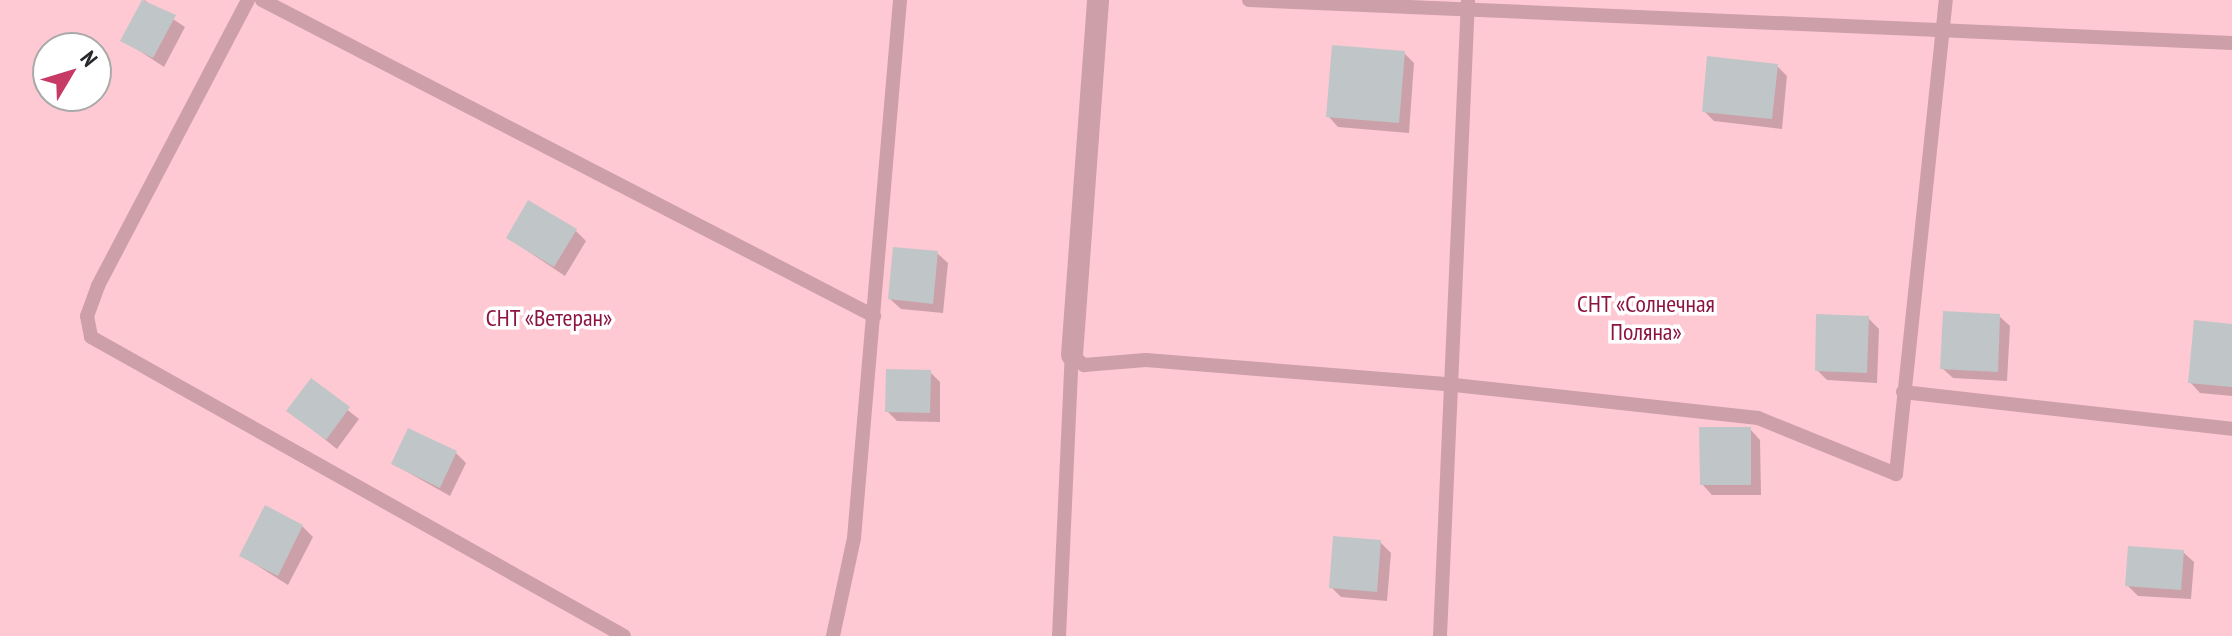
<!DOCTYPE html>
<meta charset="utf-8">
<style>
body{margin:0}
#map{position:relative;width:2232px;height:636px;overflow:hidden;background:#f4fafc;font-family:"PT Sans Narrow",sans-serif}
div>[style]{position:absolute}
.green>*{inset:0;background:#fec9d2}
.shadow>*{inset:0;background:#0003}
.building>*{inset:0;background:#c0c6c8}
.service>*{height:14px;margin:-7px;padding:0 7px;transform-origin:7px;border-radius:7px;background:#cd9fa8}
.minor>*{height:22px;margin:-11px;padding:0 11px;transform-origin:11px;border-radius:11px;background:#cd9fa8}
span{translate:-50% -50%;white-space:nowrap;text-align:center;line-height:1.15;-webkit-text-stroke:7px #fff;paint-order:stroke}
.park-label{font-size:24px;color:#8b1440}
.north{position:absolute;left:32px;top:32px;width:80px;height:80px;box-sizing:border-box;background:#fff;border:2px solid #a8a9a9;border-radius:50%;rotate:52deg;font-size:22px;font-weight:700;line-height:32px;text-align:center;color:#262929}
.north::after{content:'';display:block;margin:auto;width:28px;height:36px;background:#c83a66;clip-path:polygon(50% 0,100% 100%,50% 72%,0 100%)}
</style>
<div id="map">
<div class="green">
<i style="clip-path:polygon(evenodd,0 0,2232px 0,2232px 636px,0 636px,0 0,48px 48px,96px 48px,96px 96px,48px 96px,48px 48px)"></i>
</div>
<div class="shadow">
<i style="clip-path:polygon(144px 0,185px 27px,164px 67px,123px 40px)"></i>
<i style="clip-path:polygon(1404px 53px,1414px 63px,1409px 133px,1338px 127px,1328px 116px)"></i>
<i style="clip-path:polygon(1777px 66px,1787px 76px,1782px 129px,1714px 121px,1704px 111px)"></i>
<i style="clip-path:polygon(576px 231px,586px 241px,565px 276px,508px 238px)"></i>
<i style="clip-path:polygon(937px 253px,948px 263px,943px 313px,901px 309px,890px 299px)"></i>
<i style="clip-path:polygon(1999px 316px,2010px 326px,2007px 381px,1953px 378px,1942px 368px)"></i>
<i style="clip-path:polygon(1868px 318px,1879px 329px,1877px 383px,1827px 380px,1817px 370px)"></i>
<i style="clip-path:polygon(2232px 326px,2232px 396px,2200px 393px,2190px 382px)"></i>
<i style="clip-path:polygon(930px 372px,940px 382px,940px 422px,897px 421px,887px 411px)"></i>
<i style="clip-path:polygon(311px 381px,359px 419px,337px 449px,289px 411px)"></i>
<i style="clip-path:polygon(1750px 429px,1760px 440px,1761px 495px,1712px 495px,1702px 484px)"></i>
<i style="clip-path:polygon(456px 453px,466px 463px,450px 496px,393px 464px)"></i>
<i style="clip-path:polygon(302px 526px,313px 537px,288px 585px,242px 556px)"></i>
<i style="clip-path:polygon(1380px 542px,1391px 553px,1387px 601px,1341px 597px,1331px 587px)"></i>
<i style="clip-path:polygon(2183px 552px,2194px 562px,2191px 599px,2138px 596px,2127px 585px)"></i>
</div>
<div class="building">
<i style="clip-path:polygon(142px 0,176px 15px,153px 58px,120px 41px)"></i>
<i style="clip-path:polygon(1332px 45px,1405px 51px,1399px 123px,1326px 117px)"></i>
<i style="clip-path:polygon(1707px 56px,1778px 64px,1772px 119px,1702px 112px)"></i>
<i style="clip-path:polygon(528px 200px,577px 229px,554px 267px,506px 238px)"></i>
<i style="clip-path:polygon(893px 247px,938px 251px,933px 304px,888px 299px)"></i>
<i style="clip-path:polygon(1943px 311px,2000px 314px,1998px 372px,1940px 369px)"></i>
<i style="clip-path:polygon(1816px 314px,1869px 316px,1867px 373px,1815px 371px)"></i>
<i style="clip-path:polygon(2194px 320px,2232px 324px,2232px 387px,2188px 383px)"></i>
<i style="clip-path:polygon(886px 369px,931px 370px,930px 413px,885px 412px)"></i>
<i style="clip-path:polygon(311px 378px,350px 407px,326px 440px,286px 411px)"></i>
<i style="clip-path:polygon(1699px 427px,1751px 427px,1751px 485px,1700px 485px)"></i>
<i style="clip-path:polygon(408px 428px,457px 451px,440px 488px,391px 464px)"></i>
<i style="clip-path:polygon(265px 505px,303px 525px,278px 576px,239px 556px)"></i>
<i style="clip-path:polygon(1333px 536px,1381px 540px,1377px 592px,1329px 588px)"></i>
<i style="clip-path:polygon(2128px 546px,2184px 550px,2181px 590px,2125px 586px)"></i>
</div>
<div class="service">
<i style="left:248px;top:0;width:323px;rotate:117.7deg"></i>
<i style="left:98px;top:286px;width:32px;rotate:110deg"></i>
<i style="left:87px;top:316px;width:21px;rotate:79deg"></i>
<i style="left:91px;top:337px;width:611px;rotate:29.29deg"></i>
<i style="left:262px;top:0;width:689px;rotate:27.31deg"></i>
<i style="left:1249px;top:0;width:984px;rotate:2.5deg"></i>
<i style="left:1903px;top:392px;width:331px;rotate:6.4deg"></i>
<i style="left:833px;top:636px;width:100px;rotate:-77.9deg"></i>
<i style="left:854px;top:538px;width:540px;rotate:-85.11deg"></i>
<i style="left:1059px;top:636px;width:281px;rotate:-87.4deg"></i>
<i style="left:1072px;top:355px;width:16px;rotate:40deg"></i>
<i style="left:1084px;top:365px;width:62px;rotate:-4.6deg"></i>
<i style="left:1146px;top:360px;width:300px;rotate:4.6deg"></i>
<i style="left:1445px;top:384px;width:315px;rotate:6.2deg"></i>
<i style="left:1758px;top:418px;width:149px;rotate:22.1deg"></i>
<i style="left:1896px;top:474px;width:477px;rotate:-84deg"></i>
<i style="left:1440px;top:636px;width:637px;rotate:-87.48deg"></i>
</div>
<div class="minor">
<i style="left:1072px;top:355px;width:356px;rotate:-85.8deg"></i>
</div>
<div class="park-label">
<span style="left:1646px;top:318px">СНТ «Солнечная<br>Поляна»</span>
<span style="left:549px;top:318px">СНТ «Ветеран»</span>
</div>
<div class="north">N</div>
</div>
